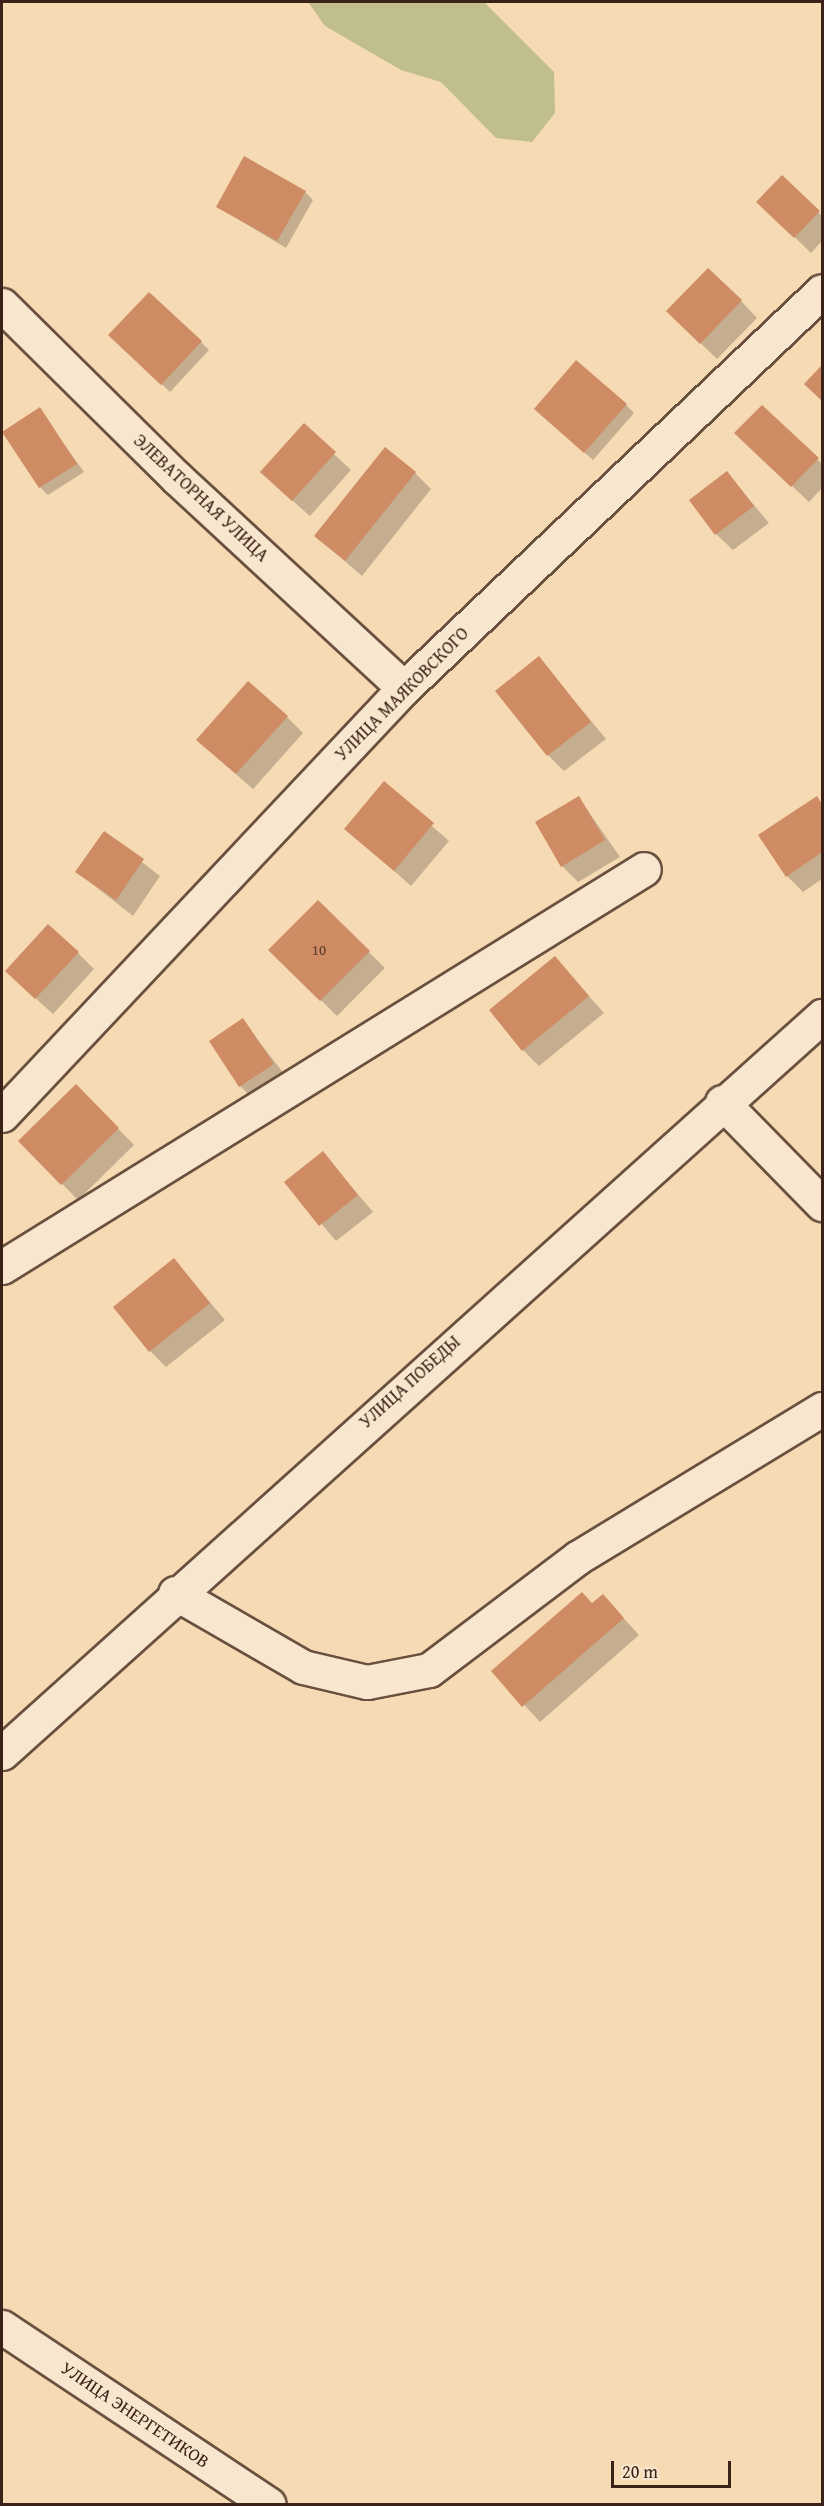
<!DOCTYPE html>
<meta charset="utf-8">
<style>
body{margin:0}
#map{position:relative;width:824px;height:2506px;overflow:hidden;background:#f5dab3;font-family:"Gentium Book Plus",serif}
div>[style]{position:absolute}
.green>*{inset:0;background:#c0be8a}
.shadow>*{inset:0;background:#0003}
.building>*{inset:0;background:#ce8b64}
.roads{filter:drop-shadow(2px 0 #6a503f) drop-shadow(-2px 0 #6a503f) drop-shadow(0 2px #6a503f) drop-shadow(0 -2px #6a503f)}
.minor>*{height:33px;margin:-16.5px;padding:0 16.5px;transform-origin:16.5px;border-radius:16.5px;background:#f8e7ce}
span{translate:-50% -50%;white-space:nowrap;text-align:center;line-height:1.15;-webkit-text-stroke:5px #f8e7ce;paint-order:stroke}
.number-label{font-size:15px;color:#603c2b}
.number-label span{-webkit-text-stroke-width:0}
.street-label{font-size:18px;color:#3b2218}
.frame{position:absolute;inset:0;border:3px solid #3b2218;pointer-events:none}
.scale{position:absolute;left:611px;top:2461px;width:120px;height:27px;box-sizing:border-box;border:3px solid #3b2218;border-top:0;padding-left:8px;font-size:18px;line-height:21px;white-space:nowrap;color:#3b2218;-webkit-text-stroke:4px #f8e7ce;paint-order:stroke}
</style>
<div id="map">
<div class="green">
<i style="clip-path:polygon(308px 2px,484px 2px,554px 72px,555px 113px,532px 142px,496px 138px,441px 82px,401px 70px,325px 26px)"></i>
</div>
<div class="shadow">
<i style="clip-path:polygon(782px 177px,822px 216px,822px 241px,811px 253px,759px 202px)"></i>
<i style="clip-path:polygon(305px 192px,313px 200px,286px 248px,218px 207px)"></i>
<i style="clip-path:polygon(741px 301px,757px 318px,717px 359px,684px 327px)"></i>
<i style="clip-path:polygon(201px 342px,209px 350px,170px 392px,118px 343px)"></i>
<i style="clip-path:polygon(626px 405px,634px 413px,593px 460px,544px 417px)"></i>
<i style="clip-path:polygon(762px 407px,822px 464px,822px 488px,809px 502px,753px 449px)"></i>
<i style="clip-path:polygon(39px 409px,84px 472px,48px 495px,40px 487px)"></i>
<i style="clip-path:polygon(304px 426px,351px 470px,310px 516px,278px 488px)"></i>
<i style="clip-path:polygon(415px 473px,431px 489px,362px 576px,316px 536px)"></i>
<i style="clip-path:polygon(727px 473px,769px 523px,733px 550px,716px 534px)"></i>
<i style="clip-path:polygon(539px 658px,606px 739px,564px 771px,548px 755px)"></i>
<i style="clip-path:polygon(287px 717px,303px 733px,253px 789px,215px 756px)"></i>
<i style="clip-path:polygon(384px 784px,449px 841px,411px 886px,346px 828px)"></i>
<i style="clip-path:polygon(579px 798px,620px 857px,578px 882px,562px 866px)"></i>
<i style="clip-path:polygon(817px 798px,822px 804px,822px 879px,803px 892px,787px 876px)"></i>
<i style="clip-path:polygon(104px 833px,160px 876px,133px 916px,77px 872px)"></i>
<i style="clip-path:polygon(318px 902px,385px 968px,337px 1016px,270px 950px)"></i>
<i style="clip-path:polygon(78px 953px,94px 969px,53px 1014px,23px 987px)"></i>
<i style="clip-path:polygon(555px 958px,604px 1013px,539px 1066px,523px 1050px)"></i>
<i style="clip-path:polygon(242px 1020px,289px 1080px,257px 1102px,240px 1086px)"></i>
<i style="clip-path:polygon(76px 1086px,134px 1145px,78px 1200px,20px 1141px)"></i>
<i style="clip-path:polygon(323px 1153px,373px 1212px,336px 1241px,286px 1182px)"></i>
<i style="clip-path:polygon(174px 1260px,225px 1320px,166px 1367px,150px 1351px)"></i>
<i style="clip-path:polygon(603px 1596px,639px 1635px,540px 1722px,493px 1671px)"></i>
</div>
<div class="building">
<i style="clip-path:polygon(244px 156px,306px 191px,277px 241px,216px 207px)"></i>
<i style="clip-path:polygon(782px 175px,820px 211px,794px 238px,756px 202px)"></i>
<i style="clip-path:polygon(708px 268px,742px 300px,700px 344px,666px 311px)"></i>
<i style="clip-path:polygon(149px 292px,202px 341px,161px 385px,108px 335px)"></i>
<i style="clip-path:polygon(576px 360px,627px 404px,584px 453px,534px 409px)"></i>
<i style="clip-path:polygon(822px 365px,822px 401px,804px 384px)"></i>
<i style="clip-path:polygon(762px 405px,819px 458px,791px 487px,734px 433px)"></i>
<i style="clip-path:polygon(40px 407px,77px 464px,39px 488px,2px 432px)"></i>
<i style="clip-path:polygon(304px 423px,336px 452px,292px 501px,260px 472px)"></i>
<i style="clip-path:polygon(385px 447px,416px 472px,345px 561px,314px 536px)"></i>
<i style="clip-path:polygon(727px 471px,754px 506px,715px 535px,689px 500px)"></i>
<i style="clip-path:polygon(539px 656px,591px 722px,547px 756px,495px 691px)"></i>
<i style="clip-path:polygon(248px 681px,288px 716px,236px 774px,196px 740px)"></i>
<i style="clip-path:polygon(384px 781px,434px 823px,394px 871px,344px 829px)"></i>
<i style="clip-path:polygon(579px 796px,605px 840px,561px 867px,535px 822px)"></i>
<i style="clip-path:polygon(817px 796px,822px 804px,822px 852px,786px 877px,758px 835px)"></i>
<i style="clip-path:polygon(104px 831px,144px 859px,116px 900px,75px 872px)"></i>
<i style="clip-path:polygon(318px 900px,370px 951px,320px 1001px,268px 950px)"></i>
<i style="clip-path:polygon(48px 924px,79px 952px,35px 999px,5px 971px)"></i>
<i style="clip-path:polygon(555px 956px,589px 996px,522px 1051px,489px 1010px)"></i>
<i style="clip-path:polygon(243px 1018px,274px 1064px,239px 1087px,209px 1041px)"></i>
<i style="clip-path:polygon(76px 1084px,119px 1128px,61px 1185px,18px 1141px)"></i>
<i style="clip-path:polygon(323px 1151px,358px 1195px,319px 1226px,284px 1182px)"></i>
<i style="clip-path:polygon(174px 1258px,210px 1303px,149px 1352px,113px 1307px)"></i>
<i style="clip-path:polygon(582px 1592px,592px 1603px,603px 1594px,624px 1618px,522px 1707px,491px 1671px)"></i>
</div>
<div class="roads">
<div class="minor">
<i style="left:2px;top:305px;width:246px;rotate:44.7deg"></i>
<i style="left:177px;top:478px;width:309px;rotate:42.8deg"></i>
<i style="left:722px;top:1102px;width:143px;rotate:45.6deg"></i>
<i style="left:2px;top:1115px;width:586px;rotate:-46.73deg"></i>
<i style="left:404px;top:688px;width:576px;rotate:-43.52deg"></i>
<i style="left:2px;top:1267px;width:755px;rotate:-31.8deg"></i>
<i style="left:175px;top:1593px;width:148px;rotate:30deg"></i>
<i style="left:303px;top:1667px;width:66px;rotate:13.2deg"></i>
<i style="left:367px;top:1682px;width:63px;rotate:-11deg"></i>
<i style="left:429px;top:1670px;width:186px;rotate:-37.1deg"></i>
<i style="left:577px;top:1558px;width:287px;rotate:-31.3deg"></i>
<i style="left:2px;top:1753px;width:1103px;rotate:-41.95deg"></i>
<i style="left:2px;top:2327px;width:320px;rotate:33.6deg"></i>
</div>
</div>
<div class="number-label">
<span style="left:319px;top:950px">10</span>
</div>
<div class="street-label">
<span style="left:201px;top:498px;rotate:43deg">ЭЛЕВАТОРНАЯ УЛИЦА</span>
<span style="left:402px;top:694px;rotate:-45deg">УЛИЦА МАЯКОВСКОГО</span>
<span style="left:410px;top:1382px;rotate:-42deg">УЛИЦА ПОБЕДЫ</span>
<span style="left:135px;top:2415px;rotate:34deg">УЛИЦА ЭНЕРГЕТИКОВ</span>
</div>
<div class="frame"></div>
<div class="scale">20 m</div>
</div>
